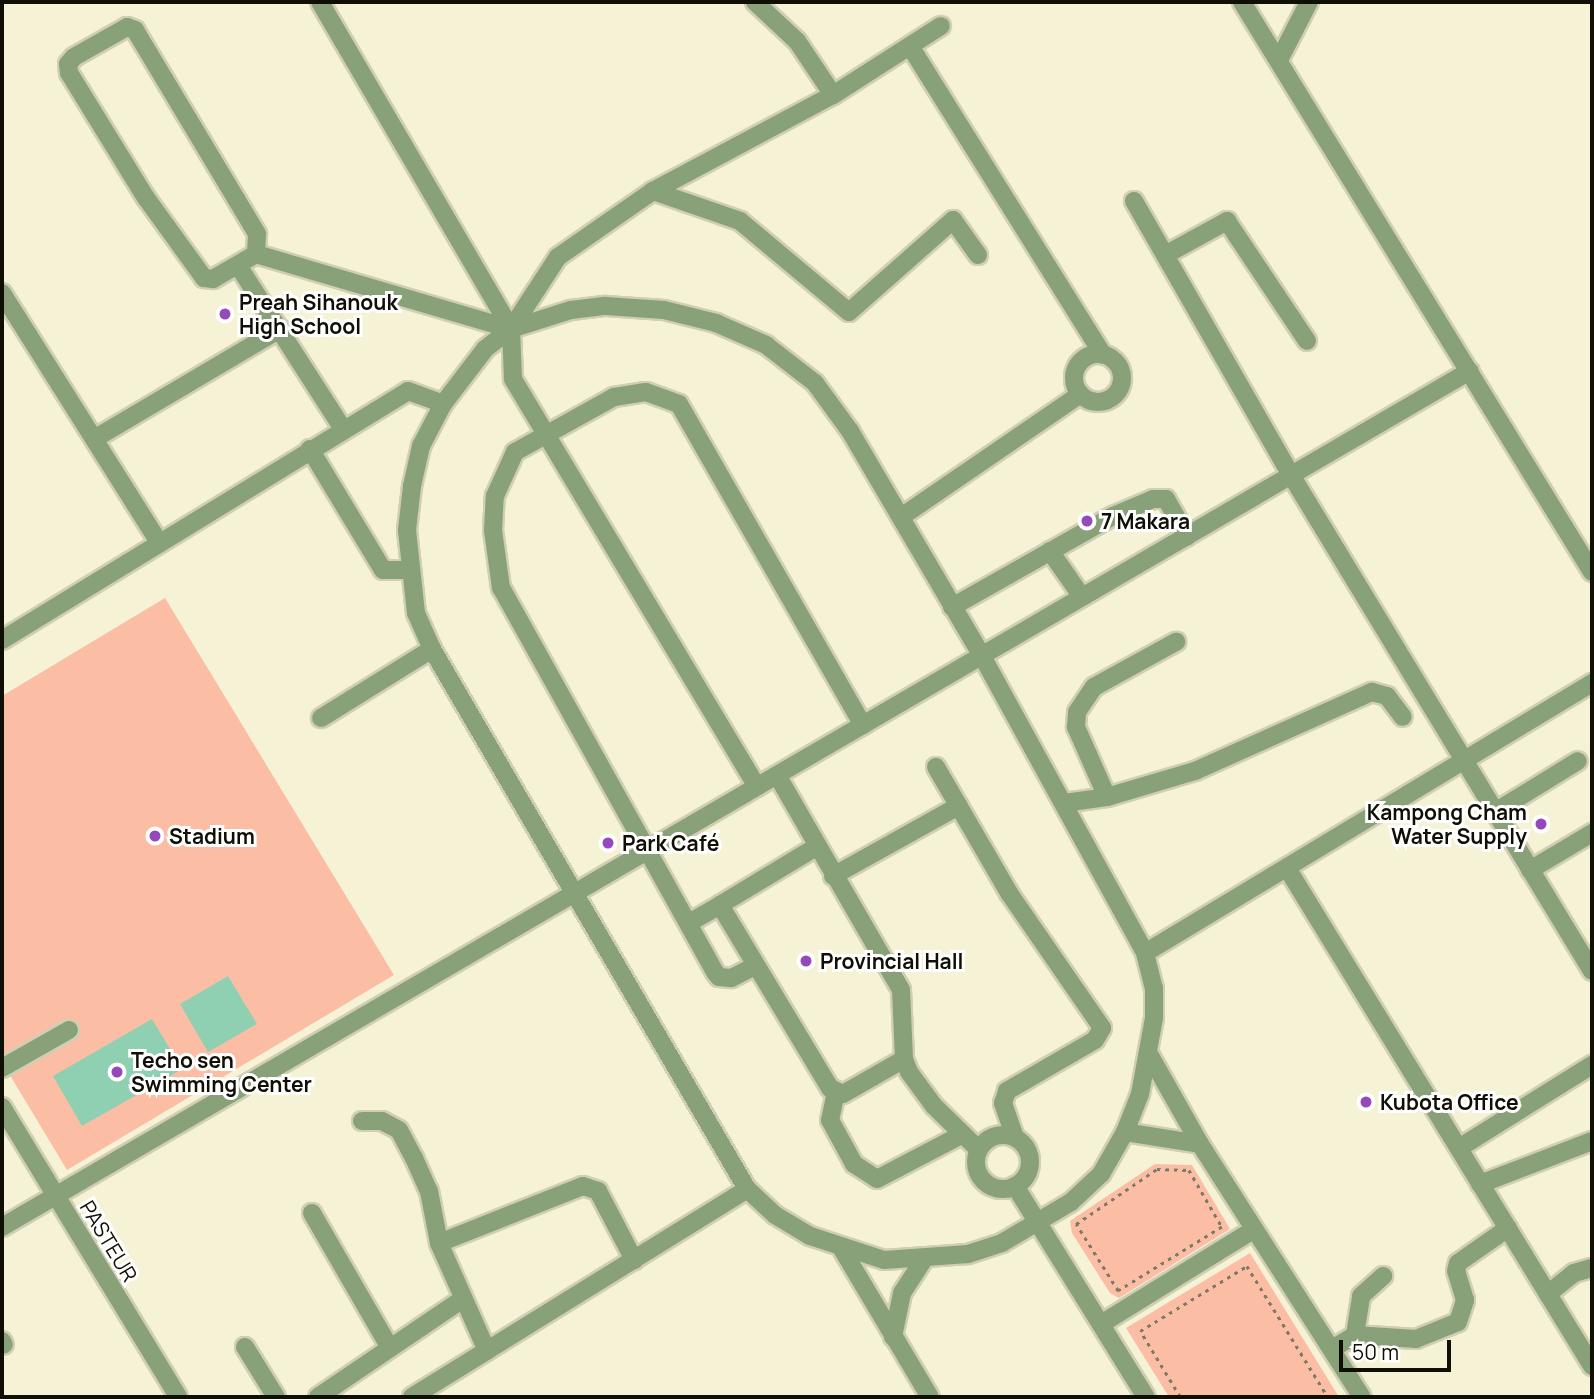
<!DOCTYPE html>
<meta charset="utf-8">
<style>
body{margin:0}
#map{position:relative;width:1594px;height:1399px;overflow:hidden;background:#f5f2d5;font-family:Manrope,sans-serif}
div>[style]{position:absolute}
.green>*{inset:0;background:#fbbea5}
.water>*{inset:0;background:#8ed0b1}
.path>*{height:2.5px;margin-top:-1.25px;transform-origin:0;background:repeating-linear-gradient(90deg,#7c7a67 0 3.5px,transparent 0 8.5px)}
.roads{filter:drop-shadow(2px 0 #d0ceb4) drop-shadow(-2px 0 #d0ceb4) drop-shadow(0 2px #d0ceb4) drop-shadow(0 -2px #d0ceb4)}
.minor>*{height:18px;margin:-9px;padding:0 9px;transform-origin:9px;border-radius:9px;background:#88a179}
.minor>.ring{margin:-9px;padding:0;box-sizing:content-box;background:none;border:18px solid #88a179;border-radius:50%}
.dots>*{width:19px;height:19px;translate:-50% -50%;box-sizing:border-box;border:4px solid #fff;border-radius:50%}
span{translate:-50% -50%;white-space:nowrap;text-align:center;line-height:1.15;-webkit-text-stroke:6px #fff;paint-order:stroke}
.poi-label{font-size:21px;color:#100f06;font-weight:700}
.left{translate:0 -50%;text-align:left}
.right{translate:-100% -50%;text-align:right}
.street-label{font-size:21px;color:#100f06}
.frame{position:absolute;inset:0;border:4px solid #100f06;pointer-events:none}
.scale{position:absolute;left:1339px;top:1340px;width:112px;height:32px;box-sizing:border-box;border:4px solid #100f06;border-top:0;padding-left:9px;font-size:21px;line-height:24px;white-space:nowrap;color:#100f06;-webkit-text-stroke:5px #fff;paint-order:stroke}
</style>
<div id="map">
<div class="green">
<i style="clip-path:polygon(165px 598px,394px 975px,67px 1170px,2px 1062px,2px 696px)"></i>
<i style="clip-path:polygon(1155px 1164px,1192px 1165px,1230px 1229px,1119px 1298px,1110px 1293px,1072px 1233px,1070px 1221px)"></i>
<i style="clip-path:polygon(1250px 1253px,1339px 1397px,1169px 1397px,1126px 1328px)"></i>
</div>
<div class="water">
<i style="clip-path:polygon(228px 976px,257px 1024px,208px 1052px,180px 1004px)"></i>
<i style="clip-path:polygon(152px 1019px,182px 1069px,82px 1126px,53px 1076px)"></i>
</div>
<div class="path">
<i style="left:1157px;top:1169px;width:32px;rotate:2deg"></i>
<i style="left:1189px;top:1170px;width:66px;rotate:59.9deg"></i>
<i style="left:1222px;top:1227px;width:122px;rotate:148.4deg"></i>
<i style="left:1118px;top:1291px;width:79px;rotate:-122.1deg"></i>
<i style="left:1076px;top:1224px;width:98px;rotate:-34.2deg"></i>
<i style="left:1180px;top:1397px;width:77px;rotate:-121.2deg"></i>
<i style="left:1140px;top:1331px;width:125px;rotate:-31.3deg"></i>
<i style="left:1247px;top:1266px;width:154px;rotate:58.3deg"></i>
</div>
<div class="roads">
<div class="minor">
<i style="left:320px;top:2px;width:379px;rotate:59.7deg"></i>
<i style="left:511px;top:329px;width:50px;rotate:87.7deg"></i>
<i style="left:513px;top:379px;width:475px;rotate:59.1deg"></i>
<i style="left:755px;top:2px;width:57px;rotate:42.9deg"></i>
<i style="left:797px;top:41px;width:65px;rotate:56.3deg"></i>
<i style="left:1242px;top:2px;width:669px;rotate:58.45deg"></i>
<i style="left:127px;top:27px;width:9px;rotate:21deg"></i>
<i style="left:135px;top:30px;width:238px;rotate:59.1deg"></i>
<i style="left:257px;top:234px;width:20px;rotate:93deg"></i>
<i style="left:256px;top:254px;width:50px;rotate:149.8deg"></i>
<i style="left:213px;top:279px;width:9px;rotate:-174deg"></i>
<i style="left:204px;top:278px;width:99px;rotate:-125.9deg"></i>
<i style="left:146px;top:198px;width:147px;rotate:-121.6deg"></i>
<i style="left:69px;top:73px;width:9px;rotate:-96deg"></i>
<i style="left:68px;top:64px;width:9px;rotate:-49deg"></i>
<i style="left:74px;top:57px;width:61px;rotate:-29.5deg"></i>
<i style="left:910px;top:46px;width:364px;rotate:58deg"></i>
<i style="left:1279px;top:60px;width:65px;rotate:-62.7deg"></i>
<i style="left:653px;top:191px;width:92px;rotate:19deg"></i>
<i style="left:740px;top:221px;width:142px;rotate:39.9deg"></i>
<i style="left:849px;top:312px;width:139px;rotate:-41.5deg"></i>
<i style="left:953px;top:220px;width:43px;rotate:54.5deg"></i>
<i style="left:1134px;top:201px;width:316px;rotate:60.2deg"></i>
<i style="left:1291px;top:475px;width:580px;rotate:58.75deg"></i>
<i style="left:256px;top:254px;width:266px;rotate:16.4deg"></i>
<i style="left:1165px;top:255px;width:71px;rotate:-28.7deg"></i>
<i style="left:1227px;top:221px;width:144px;rotate:56.3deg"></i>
<i style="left:239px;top:267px;width:193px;rotate:57.3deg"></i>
<i style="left:2px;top:293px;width:294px;rotate:57.8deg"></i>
<i style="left:606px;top:306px;width:58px;rotate:3.9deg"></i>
<i style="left:664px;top:310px;width:54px;rotate:14deg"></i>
<i style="left:716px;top:323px;width:55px;rotate:23.7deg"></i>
<i style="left:766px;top:345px;width:62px;rotate:37.8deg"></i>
<i style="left:815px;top:383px;width:59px;rotate:53.9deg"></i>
<i style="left:850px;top:431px;width:261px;rotate:59.6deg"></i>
<i style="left:982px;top:656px;width:339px;rotate:61.2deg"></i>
<i style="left:1145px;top:953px;width:36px;rotate:76deg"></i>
<i style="left:1154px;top:988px;width:30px;rotate:90deg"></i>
<i style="left:1154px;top:1018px;width:77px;rotate:100.4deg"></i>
<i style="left:1140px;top:1094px;width:41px;rotate:111.5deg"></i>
<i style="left:1125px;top:1132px;width:48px;rotate:119.7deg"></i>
<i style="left:1101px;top:1174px;width:41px;rotate:137deg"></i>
<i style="left:1071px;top:1202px;width:80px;rotate:149.3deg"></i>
<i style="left:1002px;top:1243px;width:36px;rotate:162deg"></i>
<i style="left:968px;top:1254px;width:84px;rotate:175.9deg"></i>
<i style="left:884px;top:1260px;width:78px;rotate:-162deg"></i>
<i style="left:810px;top:1236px;width:41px;rotate:-149deg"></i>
<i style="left:775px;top:1215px;width:38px;rotate:-137deg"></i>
<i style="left:747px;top:1189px;width:625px;rotate:-120.26deg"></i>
<i style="left:432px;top:649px;width:39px;rotate:-114deg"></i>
<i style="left:416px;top:613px;width:83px;rotate:-96.2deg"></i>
<i style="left:407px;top:530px;width:44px;rotate:-83.5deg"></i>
<i style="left:412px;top:486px;width:41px;rotate:-77.3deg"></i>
<i style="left:421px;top:446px;width:47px;rotate:-62.4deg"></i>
<i style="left:443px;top:404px;width:69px;rotate:-52.6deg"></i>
<i style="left:485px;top:349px;width:33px;rotate:-38deg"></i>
<i style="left:511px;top:329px;width:63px;rotate:-17.6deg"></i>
<i style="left:571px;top:310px;width:35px;rotate:-7deg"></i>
<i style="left:511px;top:329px;width:86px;rotate:-56.9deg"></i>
<i style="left:558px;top:257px;width:116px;rotate:-34.8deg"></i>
<i style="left:653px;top:191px;width:204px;rotate:-28.1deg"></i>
<i style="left:833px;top:95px;width:128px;rotate:-32.6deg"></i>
<i class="ring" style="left:1074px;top:354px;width:30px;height:30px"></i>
<i style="left:94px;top:439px;width:216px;rotate:-30.6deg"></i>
<i style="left:310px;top:449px;width:141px;rotate:58.9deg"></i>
<i style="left:383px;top:570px;width:28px"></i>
<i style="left:901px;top:517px;width:216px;rotate:-34.4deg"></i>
<i style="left:1050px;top:551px;width:56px;rotate:55.2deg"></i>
<i style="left:952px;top:607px;width:185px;rotate:-29.5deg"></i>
<i style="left:1113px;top:516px;width:43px;rotate:-23deg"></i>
<i style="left:1153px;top:499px;width:13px"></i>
<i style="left:1166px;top:499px;width:43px;rotate:60.4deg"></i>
<i style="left:2px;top:640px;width:476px;rotate:-31.5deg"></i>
<i style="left:408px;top:391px;width:37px;rotate:20deg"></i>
<i style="left:321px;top:718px;width:131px;rotate:-31.9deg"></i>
<i style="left:936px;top:767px;width:146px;rotate:59.9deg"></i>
<i style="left:1009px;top:893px;width:164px;rotate:55.4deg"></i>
<i style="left:1102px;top:1028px;width:14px;rotate:120deg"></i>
<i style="left:1095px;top:1040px;width:102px;rotate:149.9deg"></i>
<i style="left:1007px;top:1091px;width:13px;rotate:108deg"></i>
<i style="left:1003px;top:1103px;width:36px;rotate:71deg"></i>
<i style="left:777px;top:775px;width:248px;rotate:60deg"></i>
<i style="left:901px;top:990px;width:69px;rotate:87.5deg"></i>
<i style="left:904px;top:1059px;width:14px;rotate:69deg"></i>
<i style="left:909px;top:1072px;width:42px;rotate:53.7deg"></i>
<i style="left:934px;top:1106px;width:62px;rotate:44.3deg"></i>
<i style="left:1107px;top:797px;width:77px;rotate:-113.9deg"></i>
<i style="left:1076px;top:727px;width:15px;rotate:-86deg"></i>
<i style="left:1077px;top:712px;width:30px;rotate:-56deg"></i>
<i style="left:1094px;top:687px;width:94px;rotate:-28.8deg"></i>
<i style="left:1064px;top:803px;width:43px;rotate:-7.9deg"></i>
<i style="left:1107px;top:797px;width:92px;rotate:-16.5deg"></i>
<i style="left:1195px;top:771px;width:194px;rotate:-24.1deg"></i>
<i style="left:1372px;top:692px;width:16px;rotate:15deg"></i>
<i style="left:1387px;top:696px;width:26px;rotate:53deg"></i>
<i style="left:1495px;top:812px;width:97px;rotate:-31.6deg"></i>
<i style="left:816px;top:847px;width:112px;rotate:148.9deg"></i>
<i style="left:720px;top:905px;width:214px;rotate:59deg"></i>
<i style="left:830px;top:1088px;width:14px;rotate:25deg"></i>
<i style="left:843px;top:1094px;width:70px;rotate:-29.8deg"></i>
<i style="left:1287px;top:868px;width:584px;rotate:58.51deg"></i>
<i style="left:1530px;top:870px;width:72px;rotate:-30.8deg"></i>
<i style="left:833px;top:876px;width:144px;rotate:-29.1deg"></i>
<i style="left:689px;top:923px;width:36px;rotate:-30deg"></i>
<i style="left:1145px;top:953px;width:522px;rotate:-31.13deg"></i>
<i style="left:755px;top:966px;width:27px;rotate:153deg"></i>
<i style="left:731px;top:978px;width:12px;rotate:-175deg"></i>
<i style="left:719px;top:977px;width:6px;rotate:-129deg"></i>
<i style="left:715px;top:972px;width:440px;rotate:-119.1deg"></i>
<i style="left:501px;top:588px;width:59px;rotate:-97.9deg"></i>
<i style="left:493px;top:530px;width:34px;rotate:-87deg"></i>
<i style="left:495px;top:496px;width:48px;rotate:-65.6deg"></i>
<i style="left:515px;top:452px;width:113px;rotate:-29.1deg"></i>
<i style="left:614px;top:397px;width:32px;rotate:-9deg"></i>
<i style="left:646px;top:392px;width:35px;rotate:20deg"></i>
<i style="left:679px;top:404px;width:370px;rotate:60.2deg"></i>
<i style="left:1149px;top:1054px;width:103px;rotate:60.5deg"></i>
<i style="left:1200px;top:1144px;width:300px;rotate:57.4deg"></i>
<i style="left:2px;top:1068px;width:77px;rotate:-29.6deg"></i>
<i style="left:836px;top:1092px;width:29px;rotate:102deg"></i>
<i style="left:830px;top:1120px;width:50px;rotate:61.4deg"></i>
<i style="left:854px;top:1164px;width:27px;rotate:33deg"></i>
<i style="left:877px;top:1179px;width:97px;rotate:-27.6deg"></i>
<i style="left:2px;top:1107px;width:339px;rotate:58.7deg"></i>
<i style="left:362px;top:1121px;width:20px"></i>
<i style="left:382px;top:1121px;width:19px;rotate:28deg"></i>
<i style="left:399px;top:1130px;width:32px;rotate:62deg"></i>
<i style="left:414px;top:1158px;width:36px;rotate:66deg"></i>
<i style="left:429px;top:1191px;width:53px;rotate:79.1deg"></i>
<i style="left:439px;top:1243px;width:118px;rotate:66deg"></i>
<i style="left:1125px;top:1132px;width:76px;rotate:9.1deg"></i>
<i class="ring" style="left:976px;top:1135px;width:36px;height:36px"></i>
<i style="left:1459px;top:1148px;width:157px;rotate:-32deg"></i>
<i style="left:1480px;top:1184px;width:120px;rotate:-21deg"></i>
<i style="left:1015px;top:1186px;width:248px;rotate:58.2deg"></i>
<i style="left:312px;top:1213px;width:156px;rotate:60deg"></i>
<i style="left:2px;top:1227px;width:1699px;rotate:-30.25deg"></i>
<i style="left:439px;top:1243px;width:155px;rotate:-21.6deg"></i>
<i style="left:583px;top:1186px;width:16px;rotate:18deg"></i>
<i style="left:598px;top:1191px;width:78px;rotate:62.4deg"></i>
<i style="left:842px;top:1249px;width:172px;rotate:59.3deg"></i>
<i style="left:1548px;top:1294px;width:33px;rotate:-39deg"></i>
<i style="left:1574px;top:1273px;width:19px;rotate:-16deg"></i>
<i style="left:1101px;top:1324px;width:179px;rotate:-31.7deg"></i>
<i style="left:1355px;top:1335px;width:39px;rotate:-81deg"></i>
<i style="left:1361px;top:1296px;width:30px;rotate:-42deg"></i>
<i style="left:893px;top:1337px;width:45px;rotate:-78.4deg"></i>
<i style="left:902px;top:1293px;width:38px;rotate:-57deg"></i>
<i style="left:2px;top:1341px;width:4px;rotate:63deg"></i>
<i style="left:245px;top:1347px;width:59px;rotate:58.2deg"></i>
<i style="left:1332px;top:1349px;width:27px;rotate:-31deg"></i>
<i style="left:1355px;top:1335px;width:61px;rotate:3.8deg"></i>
<i style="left:1416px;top:1339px;width:45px;rotate:-22deg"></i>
<i style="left:1458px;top:1322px;width:23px;rotate:-72deg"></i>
<i style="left:1465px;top:1300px;width:30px;rotate:-107deg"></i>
<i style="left:1456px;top:1271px;width:8px;rotate:-76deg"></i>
<i style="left:1458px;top:1263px;width:61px;rotate:-35deg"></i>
<i style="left:318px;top:1397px;width:173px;rotate:-34.1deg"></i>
<i style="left:412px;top:1397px;width:394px;rotate:-31.8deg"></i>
</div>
</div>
<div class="dots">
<i style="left:225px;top:314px;background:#954abc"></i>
<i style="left:1087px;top:521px;background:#954abc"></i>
<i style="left:1541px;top:824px;background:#954abc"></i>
<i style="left:155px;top:836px;background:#954abc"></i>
<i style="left:608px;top:843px;background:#954abc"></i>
<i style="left:806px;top:961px;background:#954abc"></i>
<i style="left:117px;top:1072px;background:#954abc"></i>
<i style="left:1366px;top:1102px;background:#954abc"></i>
</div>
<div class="poi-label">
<span class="left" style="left:239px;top:314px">Preah Sihanouk<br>High School</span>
<span class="left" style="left:1101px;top:521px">7 Makara</span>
<span class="right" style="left:1527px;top:824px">Kampong Cham<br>Water Supply</span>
<span class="left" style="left:169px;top:836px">Stadium</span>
<span class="left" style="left:622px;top:843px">Park Café</span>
<span class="left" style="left:820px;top:961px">Provincial Hall</span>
<span class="left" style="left:131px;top:1072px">Techo sen<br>Swimming Center</span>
<span class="left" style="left:1380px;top:1102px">Kubota Office</span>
</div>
<div class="street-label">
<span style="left:109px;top:1241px;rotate:59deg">PASTEUR</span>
</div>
<div class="frame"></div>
<div class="scale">50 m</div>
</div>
